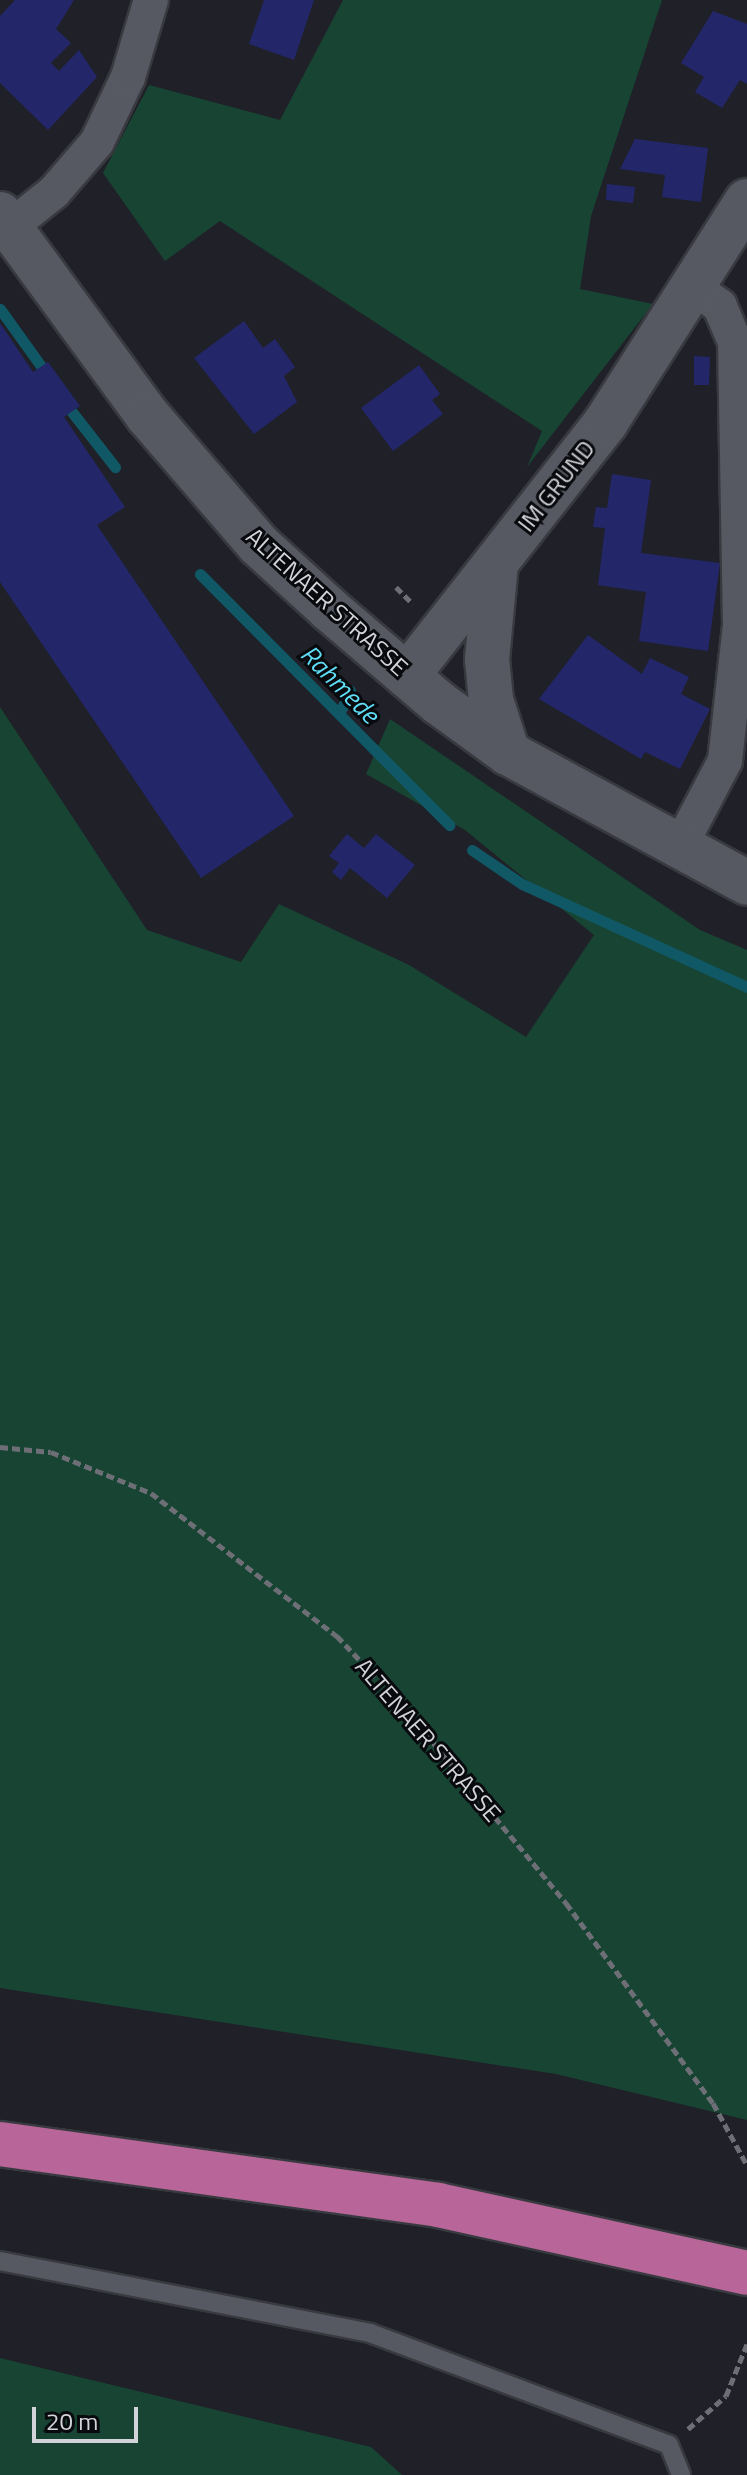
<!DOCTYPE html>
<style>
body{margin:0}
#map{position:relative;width:747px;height:2475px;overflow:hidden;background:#1f2028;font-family:"Titillium Web",sans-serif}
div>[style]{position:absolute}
.green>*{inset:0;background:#184533}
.stream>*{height:11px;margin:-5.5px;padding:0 5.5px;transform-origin:5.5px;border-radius:5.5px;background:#105865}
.building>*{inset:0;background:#23276a}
.path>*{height:5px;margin-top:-2.5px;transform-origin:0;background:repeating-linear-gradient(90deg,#6e6f76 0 8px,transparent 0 12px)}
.roads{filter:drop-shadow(2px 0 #393a40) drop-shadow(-2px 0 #393a40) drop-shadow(0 2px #393a40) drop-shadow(0 -2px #393a40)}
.lane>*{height:18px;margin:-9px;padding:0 9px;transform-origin:9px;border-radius:9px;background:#575962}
.street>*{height:34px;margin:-17px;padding:0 17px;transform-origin:17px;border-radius:17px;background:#575962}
.secondary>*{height:44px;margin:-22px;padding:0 22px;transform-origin:22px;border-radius:22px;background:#575962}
.highway>*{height:44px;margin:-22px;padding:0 22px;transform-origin:22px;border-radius:22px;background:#b86699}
span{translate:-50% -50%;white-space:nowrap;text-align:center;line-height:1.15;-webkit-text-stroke:6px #090a0d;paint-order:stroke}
.street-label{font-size:24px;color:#d3d4d9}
.water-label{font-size:26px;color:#5fddf6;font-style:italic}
.scale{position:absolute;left:32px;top:2407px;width:106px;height:36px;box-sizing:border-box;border:4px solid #d3d4d9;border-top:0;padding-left:10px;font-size:24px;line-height:28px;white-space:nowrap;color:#d3d4d9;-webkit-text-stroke:6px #090a0d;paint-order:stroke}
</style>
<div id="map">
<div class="green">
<i style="clip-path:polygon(343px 0,662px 0,591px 216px,580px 289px,653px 304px,527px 467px,542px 431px,220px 221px,165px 261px,103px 173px,149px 85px,280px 120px)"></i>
<i style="clip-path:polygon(0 707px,147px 930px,241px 962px,279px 904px,409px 965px,526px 1037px,594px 935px,465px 830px,366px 774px,390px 719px,700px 930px,747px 950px,747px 2120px,556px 2074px,0 1988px)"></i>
<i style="clip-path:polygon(0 2358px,371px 2447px,402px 2475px,0 2475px)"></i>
</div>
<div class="stream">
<i style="left:0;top:309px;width:70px;rotate:54.3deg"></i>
<i style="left:72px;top:412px;width:70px;rotate:52deg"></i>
<i style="left:200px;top:574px;width:354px;rotate:45.2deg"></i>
<i style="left:339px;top:714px;width:26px;rotate:-65deg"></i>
<i style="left:472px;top:850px;width:60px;rotate:34.2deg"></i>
<i style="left:522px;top:884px;width:247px;rotate:24.6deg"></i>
</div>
<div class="building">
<i style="clip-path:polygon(15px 0,74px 0,56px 29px,71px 43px,51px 63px,59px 71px,79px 50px,97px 77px,48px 130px,0 83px,0 16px)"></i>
<i style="clip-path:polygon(264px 0,314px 0,294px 60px,249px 44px)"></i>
<i style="clip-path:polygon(713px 11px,747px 24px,747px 84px,740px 80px,722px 108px,695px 92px,704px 77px,681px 63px)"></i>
<i style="clip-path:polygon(635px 139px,708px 148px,701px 202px,662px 197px,665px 175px,620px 169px)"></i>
<i style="clip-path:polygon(607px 184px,635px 187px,633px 203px,606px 200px)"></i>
<i style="clip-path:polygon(244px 321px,263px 348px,275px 339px,295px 367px,284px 376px,297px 402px,254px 434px,194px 358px)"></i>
<i style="clip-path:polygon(0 323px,33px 372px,48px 362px,80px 406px,64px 417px,125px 507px,97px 525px,294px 816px,201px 878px,0 582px)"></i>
<i style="clip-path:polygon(694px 356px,710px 357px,709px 385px,694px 385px)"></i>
<i style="clip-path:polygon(419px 365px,440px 394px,432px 400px,443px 414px,393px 451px,361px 408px)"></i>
<i style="clip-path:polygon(612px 474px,651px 480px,641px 553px,720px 563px,708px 651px,639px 641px,646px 592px,598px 585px,605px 528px,593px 527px,596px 507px,607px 508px)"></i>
<i style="clip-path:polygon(588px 635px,642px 674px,650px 658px,689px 677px,681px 694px,710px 709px,680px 769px,645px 752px,641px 759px,539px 699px)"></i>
<i style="clip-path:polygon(347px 834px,364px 848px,376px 834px,415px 865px,387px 898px,350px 868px,341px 880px,332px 872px,339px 863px,329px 856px)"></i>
</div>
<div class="path">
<i style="left:396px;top:587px;width:24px;rotate:45deg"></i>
<i style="left:0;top:1447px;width:51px;rotate:5.6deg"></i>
<i style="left:51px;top:1452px;width:108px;rotate:22.3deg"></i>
<i style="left:151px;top:1493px;width:235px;rotate:37.6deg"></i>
<i style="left:337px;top:1636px;width:96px;rotate:46.7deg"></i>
<i style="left:403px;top:1706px;width:256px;rotate:50.4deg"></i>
<i style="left:566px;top:1903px;width:248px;rotate:53.7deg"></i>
<i style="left:713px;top:2103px;width:71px;rotate:61.3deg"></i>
<i style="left:688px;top:2429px;width:50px;rotate:-41deg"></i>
<i style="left:726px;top:2396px;width:56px;rotate:-68deg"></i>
</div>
<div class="roads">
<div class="lane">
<i style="left:0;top:2261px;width:377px;rotate:11deg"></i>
<i style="left:370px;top:2333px;width:319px;rotate:20.5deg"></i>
<i style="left:669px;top:2445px;width:32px;rotate:68deg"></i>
</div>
<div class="street">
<i style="left:9px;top:228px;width:58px;rotate:-38.7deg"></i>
<i style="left:54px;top:192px;width:66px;rotate:-49.3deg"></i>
<i style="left:97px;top:142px;width:72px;rotate:-64.5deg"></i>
<i style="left:128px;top:77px;width:80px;rotate:-73.4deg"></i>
<i style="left:678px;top:850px;width:101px;rotate:-62.2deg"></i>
<i style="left:725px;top:761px;width:136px;rotate:-83.7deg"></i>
<i style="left:740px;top:626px;width:284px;rotate:-91deg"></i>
<i style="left:735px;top:342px;width:39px;rotate:-113deg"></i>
<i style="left:720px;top:306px;width:33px;rotate:-145deg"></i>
</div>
<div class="secondary">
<i style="left:0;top:214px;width:250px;rotate:53.8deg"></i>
<i style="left:148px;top:416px;width:170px;rotate:49.3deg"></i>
<i style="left:259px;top:545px;width:95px;rotate:42.4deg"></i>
<i style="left:329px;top:609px;width:145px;rotate:40.5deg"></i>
<i style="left:439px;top:703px;width:85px;rotate:35.9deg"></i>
<i style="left:508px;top:753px;width:272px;rotate:28.5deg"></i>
<i style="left:496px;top:564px;width:95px;rotate:95.4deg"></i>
<i style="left:487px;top:659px;width:41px;rotate:84.4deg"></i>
<i style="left:491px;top:700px;width:56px;rotate:72.2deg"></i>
<i style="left:407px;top:676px;width:323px;rotate:-51.9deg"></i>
<i style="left:606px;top:422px;width:262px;rotate:-57.5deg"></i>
</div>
<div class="highway">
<i style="left:0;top:2144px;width:442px;rotate:7.9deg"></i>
<i style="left:438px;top:2205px;width:316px;rotate:12.4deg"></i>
</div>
</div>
<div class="street-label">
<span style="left:556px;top:486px;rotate:-52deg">IM GRUND</span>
<span style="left:327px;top:602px;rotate:42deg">ALTENAER STRASSE</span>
<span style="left:428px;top:1740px;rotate:49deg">ALTENAER STRASSE</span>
</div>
<div class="water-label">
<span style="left:340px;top:684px;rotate:45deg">Rahmede</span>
</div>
<div class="scale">20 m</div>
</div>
